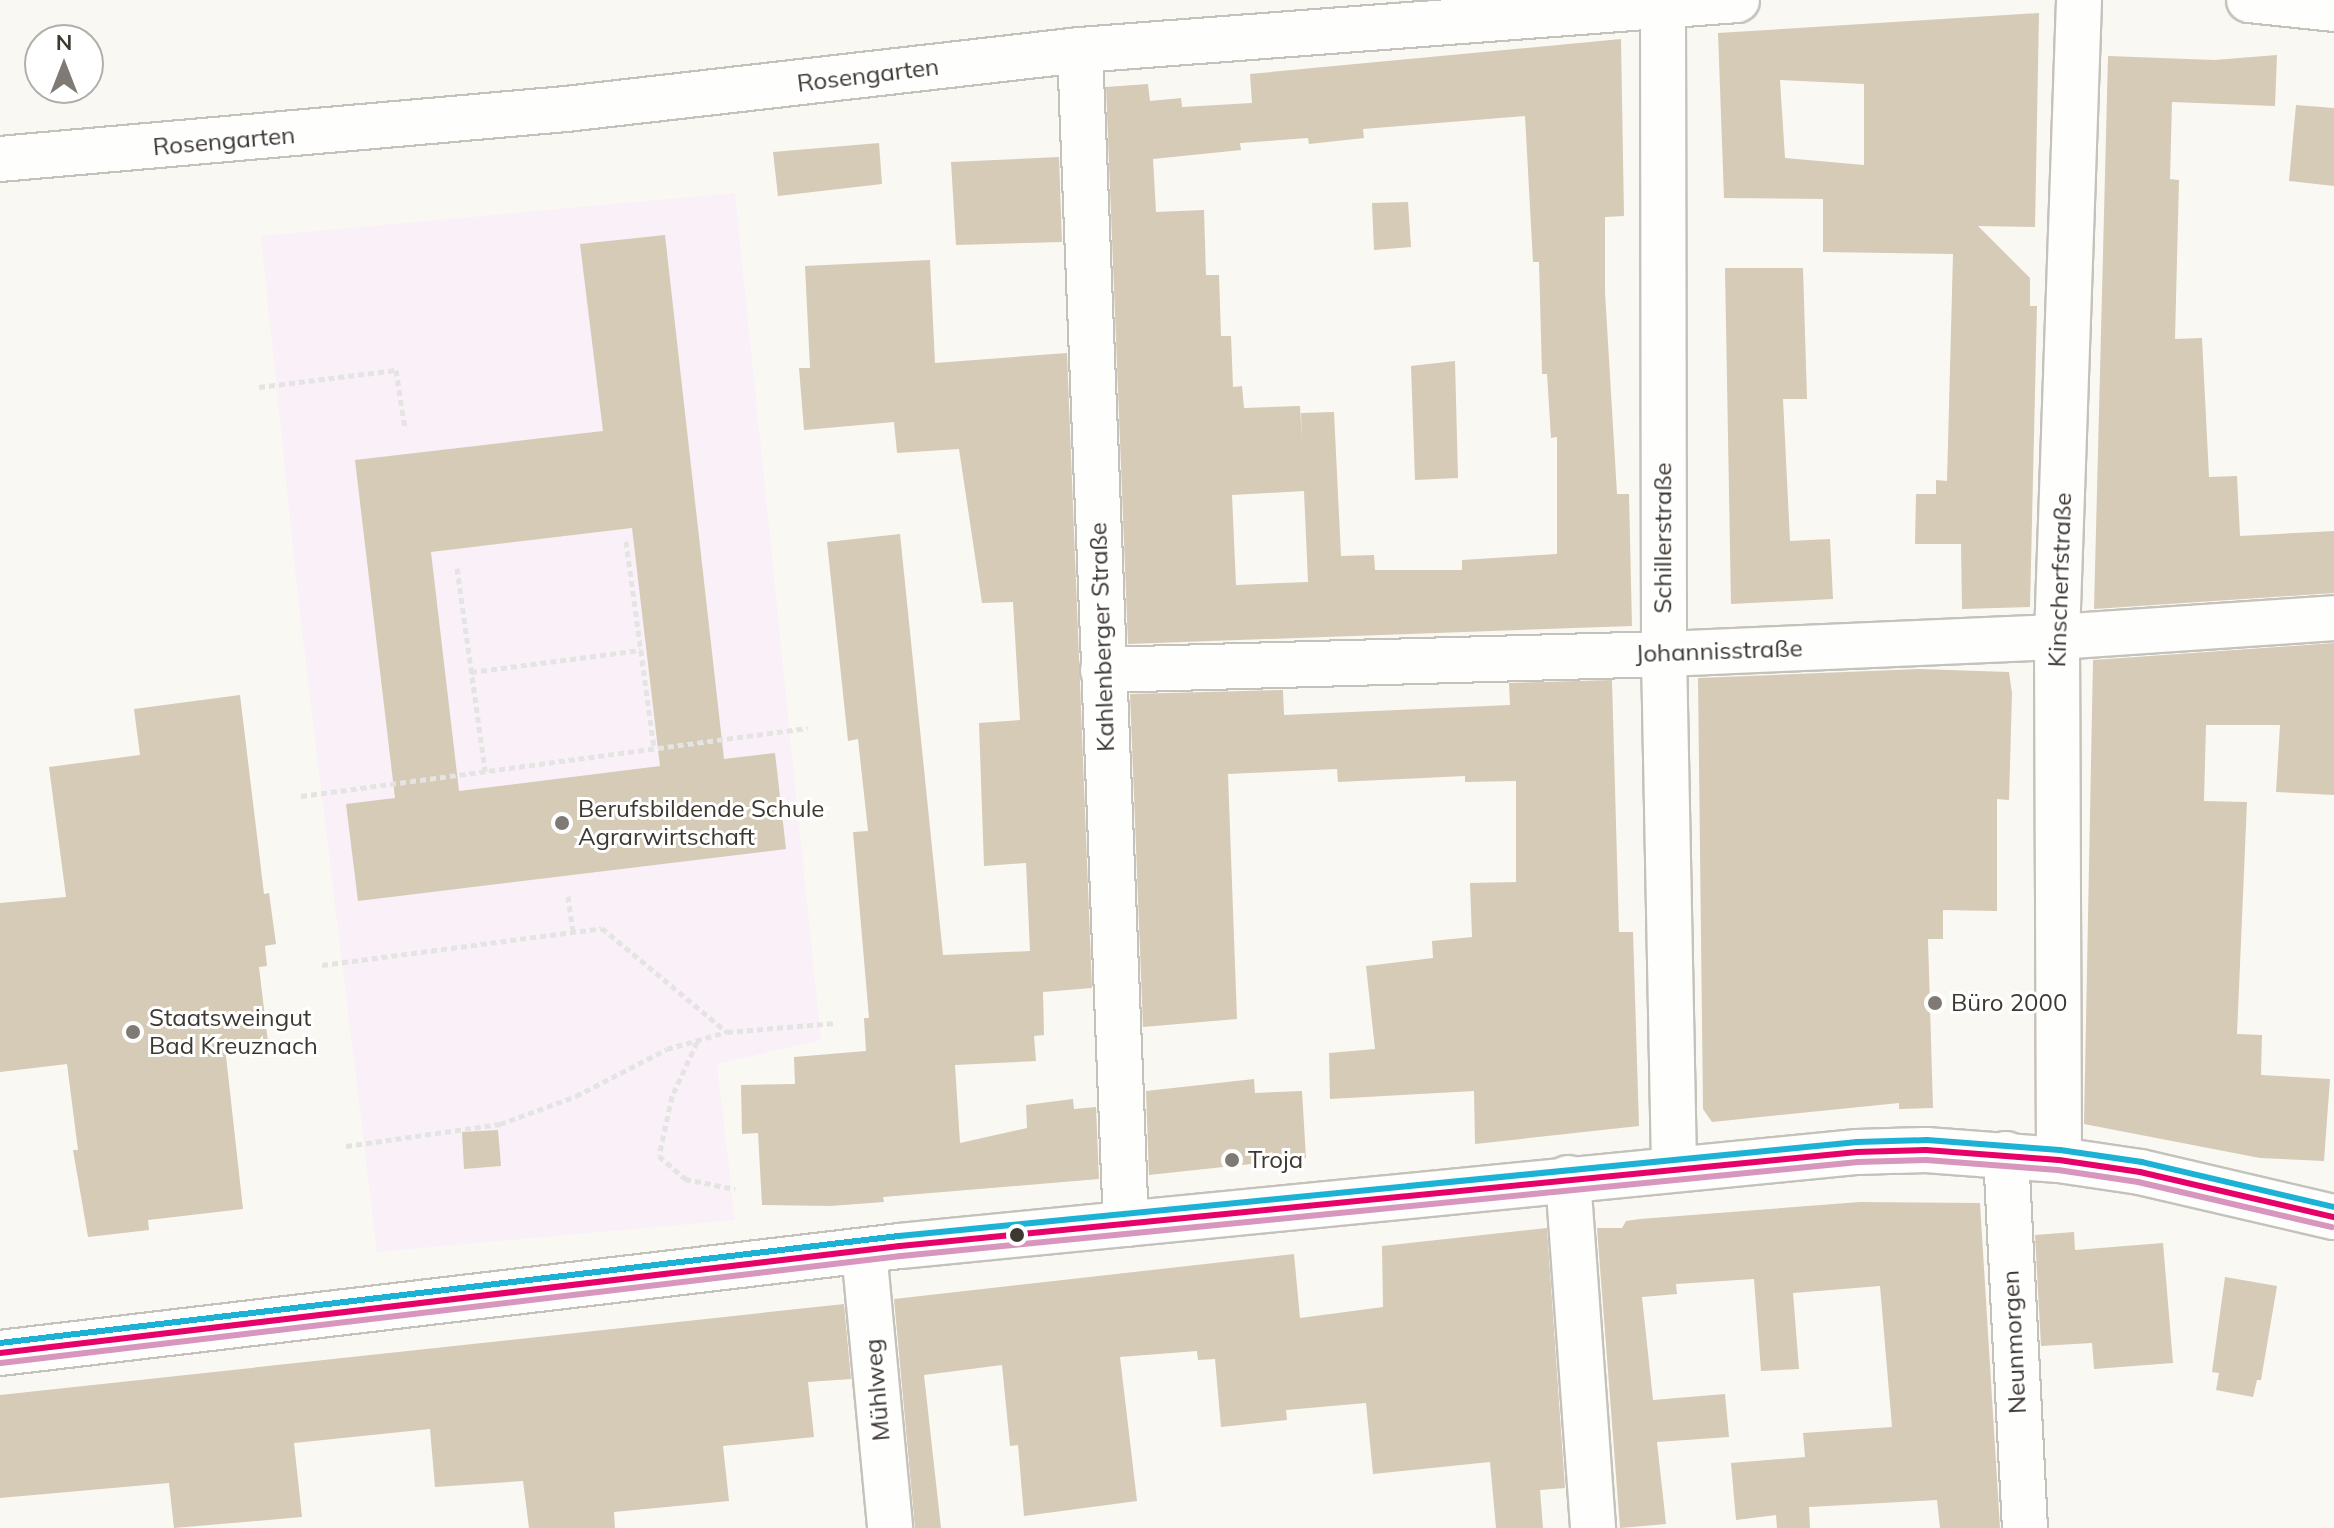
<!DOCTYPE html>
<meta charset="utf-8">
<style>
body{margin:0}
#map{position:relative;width:2334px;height:1528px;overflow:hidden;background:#faf8f3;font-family:Mulish,sans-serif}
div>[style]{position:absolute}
.education>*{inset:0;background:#faf0f8}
.building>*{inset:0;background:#d5cbb6}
.path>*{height:5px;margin-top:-2.5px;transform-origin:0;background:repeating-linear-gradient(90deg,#e4e4e2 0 6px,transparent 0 10px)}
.roads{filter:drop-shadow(2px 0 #c5c2bb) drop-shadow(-2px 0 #c5c2bb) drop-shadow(0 2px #c5c2bb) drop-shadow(0 -2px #c5c2bb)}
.minor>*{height:44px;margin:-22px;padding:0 22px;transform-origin:22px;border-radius:22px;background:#fefefd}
.bus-1>*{height:6px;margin:-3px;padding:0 3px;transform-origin:3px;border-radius:3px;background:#e60069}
.bus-2>*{height:6px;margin:-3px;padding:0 3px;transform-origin:3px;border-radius:3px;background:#d895bd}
.bus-3>*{height:6px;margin:-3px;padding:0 3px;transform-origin:3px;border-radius:3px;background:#1cb2d6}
.dots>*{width:22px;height:22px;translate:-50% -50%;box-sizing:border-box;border:4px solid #fff;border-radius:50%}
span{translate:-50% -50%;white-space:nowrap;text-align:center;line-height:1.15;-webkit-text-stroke:6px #fff;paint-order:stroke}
.street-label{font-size:24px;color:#3d3830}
.poi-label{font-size:24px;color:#3d3830}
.left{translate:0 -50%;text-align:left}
.north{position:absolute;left:24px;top:24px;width:80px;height:80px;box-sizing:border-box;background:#fff;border:2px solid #b1afac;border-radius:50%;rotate:0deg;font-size:22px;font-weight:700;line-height:32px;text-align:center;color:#3d3830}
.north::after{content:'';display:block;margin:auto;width:28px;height:36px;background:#7f7b74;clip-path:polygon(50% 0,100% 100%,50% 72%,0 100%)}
</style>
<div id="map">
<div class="education">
<i style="clip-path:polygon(735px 193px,821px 1040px,717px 1064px,735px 1220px,377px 1252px,299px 606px,261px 236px)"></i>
</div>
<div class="building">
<i style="clip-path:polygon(evenodd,2039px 13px,2035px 227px,1978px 226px,2030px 278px,2030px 306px,2037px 306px,2030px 607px,1962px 609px,1961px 544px,1915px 544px,1916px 494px,1936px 494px,1936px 480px,1947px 481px,1953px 254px,1823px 252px,1823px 199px,1724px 198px,1718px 33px,2039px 13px,1780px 80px,1864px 84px,1864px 165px,1785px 158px,1780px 80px)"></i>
<i style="clip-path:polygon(evenodd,1621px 39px,1624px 216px,1605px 217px,1605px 292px,1617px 494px,1629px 494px,1632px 626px,1128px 644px,1106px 87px,1148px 84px,1150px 101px,1181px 98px,1182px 107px,1252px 103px,1250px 74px,1621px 39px,1525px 116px,1533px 262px,1539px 262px,1542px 374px,1547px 374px,1551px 438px,1557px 437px,1557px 554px,1462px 560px,1462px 570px,1375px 570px,1374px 555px,1341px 556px,1334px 412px,1301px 413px,1302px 440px,1300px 406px,1244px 408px,1242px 386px,1233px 387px,1231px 336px,1221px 336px,1219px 275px,1206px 275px,1204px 210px,1156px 212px,1153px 159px,1241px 150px,1240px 143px,1308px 138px,1309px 144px,1364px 138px,1363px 129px,1525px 116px,1621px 39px,1304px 491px,1308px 582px,1236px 585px,1232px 495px,1304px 491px)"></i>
<i style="clip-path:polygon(2277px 55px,2275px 106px,2172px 102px,2170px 179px,2179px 180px,2175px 339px,2202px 338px,2209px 477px,2237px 476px,2240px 536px,2334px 531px,2334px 593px,2094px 609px,2108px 56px,2214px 60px)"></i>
<i style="clip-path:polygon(2296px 105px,2334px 108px,2334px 186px,2289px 181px)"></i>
<i style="clip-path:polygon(879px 143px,882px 184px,778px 196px,773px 152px)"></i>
<i style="clip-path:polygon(1059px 157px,1062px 242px,956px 245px,951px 162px)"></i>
<i style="clip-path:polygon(1408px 202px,1411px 247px,1374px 250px,1372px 203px)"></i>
<i style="clip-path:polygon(evenodd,665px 235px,724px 759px,775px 753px,786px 849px,358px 901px,346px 804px,395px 798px,355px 460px,603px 431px,580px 244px,665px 235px,632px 528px,660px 766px,459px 791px,431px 552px,632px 528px)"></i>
<i style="clip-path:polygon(930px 260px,935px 363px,1067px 353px,1092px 988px,1043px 992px,1044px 1035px,1034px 1036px,1036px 1061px,955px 1065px,960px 1143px,1027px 1128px,1026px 1105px,1073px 1099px,1074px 1109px,1096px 1107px,1099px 1179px,883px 1197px,884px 1202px,830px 1206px,762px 1205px,758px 1133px,742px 1134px,741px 1085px,795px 1084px,794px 1057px,866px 1051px,864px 1018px,869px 1018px,853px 832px,868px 831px,858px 739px,848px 741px,827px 542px,900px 534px,943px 955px,1030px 951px,1026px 863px,984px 866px,979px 723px,1020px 720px,1013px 602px,982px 603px,959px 449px,897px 453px,894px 422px,804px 430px,799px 368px,810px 368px,805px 266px)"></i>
<i style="clip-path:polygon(1725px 268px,1803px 268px,1807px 399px,1783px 399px,1790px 541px,1830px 539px,1833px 599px,1731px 604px)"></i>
<i style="clip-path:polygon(1455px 361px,1458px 478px,1415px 480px,1411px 366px)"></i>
<i style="clip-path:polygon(2334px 643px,2334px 795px,2276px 792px,2280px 725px,2206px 725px,2204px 801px,2247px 802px,2237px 1034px,2262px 1035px,2261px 1075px,2330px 1079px,2324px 1161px,2260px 1158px,2084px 1124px,2093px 660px)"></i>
<i style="clip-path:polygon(1919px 669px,2009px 672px,2012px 693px,2009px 800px,1997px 799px,1997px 911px,1943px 910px,1943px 939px,1928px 939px,1933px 1108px,1899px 1109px,1899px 1103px,1712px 1122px,1703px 1109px,1698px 678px)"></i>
<i style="clip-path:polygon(1612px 680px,1619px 932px,1633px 932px,1639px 1126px,1475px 1144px,1474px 1091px,1330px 1099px,1329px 1053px,1375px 1049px,1366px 966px,1433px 958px,1432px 941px,1472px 937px,1470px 883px,1516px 882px,1516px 781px,1465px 782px,1465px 776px,1338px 782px,1337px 769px,1228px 774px,1237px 1019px,1143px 1027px,1130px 694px,1283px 690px,1284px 715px,1510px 705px,1509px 683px)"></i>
<i style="clip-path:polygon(240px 695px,264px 894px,269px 893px,276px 944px,265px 946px,267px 966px,259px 967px,268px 1042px,225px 1047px,243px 1209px,148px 1220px,149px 1230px,88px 1237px,73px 1150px,78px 1150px,67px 1064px,0 1072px,0 903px,66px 897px,49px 767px,140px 755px,134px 709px)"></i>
<i style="clip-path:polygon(1254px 1079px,1255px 1093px,1302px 1091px,1306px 1158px,1149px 1175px,1146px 1091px)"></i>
<i style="clip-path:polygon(498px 1130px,501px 1166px,464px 1169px,462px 1132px)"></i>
<i style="clip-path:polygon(1860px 1202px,1980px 1203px,2000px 1528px,1940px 1528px,1937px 1500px,1809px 1507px,1810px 1528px,1777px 1528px,1776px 1515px,1736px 1520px,1731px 1463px,1805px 1457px,1803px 1433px,1892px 1427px,1880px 1286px,1793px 1293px,1799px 1369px,1761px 1371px,1754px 1279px,1676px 1284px,1677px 1294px,1642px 1297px,1653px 1400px,1725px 1394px,1729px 1437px,1657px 1442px,1666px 1524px,1620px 1528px,1597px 1228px,1622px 1228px,1626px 1221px,1640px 1219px)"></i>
<i style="clip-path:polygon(1547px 1228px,1565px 1488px,1540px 1490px,1543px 1528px,1496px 1528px,1490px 1462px,1373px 1474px,1366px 1403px,1286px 1410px,1287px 1420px,1221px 1427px,1215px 1359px,1198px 1360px,1197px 1351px,1120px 1357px,1137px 1501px,1024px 1516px,1018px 1445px,1010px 1446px,1002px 1365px,924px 1375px,941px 1528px,915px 1528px,894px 1299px,1294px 1254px,1300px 1318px,1383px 1307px,1382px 1246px)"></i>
<i style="clip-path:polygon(2074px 1232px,2075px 1250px,2163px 1243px,2173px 1363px,2094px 1369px,2092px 1343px,2041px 1346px,2035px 1235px)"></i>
<i style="clip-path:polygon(2225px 1277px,2277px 1286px,2261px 1380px,2257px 1380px,2253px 1397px,2216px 1390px,2219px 1373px,2212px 1372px)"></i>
<i style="clip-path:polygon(844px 1304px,851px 1379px,808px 1382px,814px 1437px,723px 1446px,729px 1501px,614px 1512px,615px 1528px,529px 1528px,523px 1481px,435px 1487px,430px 1429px,294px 1443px,302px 1517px,174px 1528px,169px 1483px,0 1498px,0 1395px)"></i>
</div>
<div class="path">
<i style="left:259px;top:387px;width:138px;rotate:-7.1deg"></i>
<i style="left:396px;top:370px;width:60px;rotate:81.3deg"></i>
<i style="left:626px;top:541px;width:209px;rotate:82.3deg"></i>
<i style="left:457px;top:568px;width:205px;rotate:82.1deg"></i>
<i style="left:471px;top:672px;width:171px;rotate:-7.4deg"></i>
<i style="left:301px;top:796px;width:511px;rotate:-7.65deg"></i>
<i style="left:568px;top:896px;width:36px;rotate:82deg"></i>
<i style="left:322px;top:965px;width:282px;rotate:-7.5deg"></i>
<i style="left:602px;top:928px;width:163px;rotate:39.8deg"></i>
<i style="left:727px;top:1032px;width:108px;rotate:-4.8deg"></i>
<i style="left:697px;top:1042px;width:60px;rotate:114.8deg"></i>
<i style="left:672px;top:1096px;width:61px;rotate:102.2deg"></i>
<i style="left:659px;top:1156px;width:35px;rotate:41deg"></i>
<i style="left:685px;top:1179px;width:51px;rotate:11.3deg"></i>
<i style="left:346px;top:1146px;width:156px;rotate:-8.1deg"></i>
<i style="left:500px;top:1124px;width:81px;rotate:-20.2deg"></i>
<i style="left:576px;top:1096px;width:102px;rotate:-27.3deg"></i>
<i style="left:667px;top:1049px;width:61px;rotate:-16.1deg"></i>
</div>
<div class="roads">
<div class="minor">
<i style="left:2249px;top:0;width:85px;rotate:6deg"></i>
<i style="left:1663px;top:6px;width:648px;rotate:89.91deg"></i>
<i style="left:1664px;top:654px;width:512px;rotate:88.88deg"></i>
<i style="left:1080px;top:50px;width:1175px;rotate:87.76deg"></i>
<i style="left:0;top:159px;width:568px;rotate:-5.05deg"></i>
<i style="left:566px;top:109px;width:517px;rotate:-6.55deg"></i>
<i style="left:1080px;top:50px;width:659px;rotate:-4.35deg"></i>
<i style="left:1103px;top:670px;width:561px;rotate:-1.63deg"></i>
<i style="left:1664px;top:654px;width:393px;rotate:-2.5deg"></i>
<i style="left:2057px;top:637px;width:278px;rotate:-3.9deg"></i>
<i style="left:2006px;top:1154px;width:374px;rotate:87.1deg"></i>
<i style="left:2059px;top:1160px;width:523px;rotate:-90.22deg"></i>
<i style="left:2057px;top:637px;width:637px;rotate:-88.02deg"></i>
<i style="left:1568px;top:1178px;width:351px;rotate:85.9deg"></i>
<i style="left:864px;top:1251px;width:278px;rotate:84.6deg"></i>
<i style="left:0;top:1353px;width:906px;rotate:-6.78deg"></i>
<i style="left:900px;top:1246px;width:962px;rotate:-5.61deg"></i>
<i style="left:1857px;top:1152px;width:69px;rotate:-1.7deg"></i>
<i style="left:1926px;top:1150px;width:133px;rotate:4.3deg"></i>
<i style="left:2059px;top:1160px;width:82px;rotate:8.4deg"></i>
<i style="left:2140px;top:1172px;width:199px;rotate:13.1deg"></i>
</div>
</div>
<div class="bus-1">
<i style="left:0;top:1353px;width:906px;rotate:-6.78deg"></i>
<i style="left:900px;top:1246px;width:962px;rotate:-5.61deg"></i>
<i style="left:1857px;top:1152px;width:69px;rotate:-1.7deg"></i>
<i style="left:1926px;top:1150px;width:133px;rotate:4.3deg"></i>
<i style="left:2059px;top:1160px;width:82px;rotate:8.4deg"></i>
<i style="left:2140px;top:1172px;width:199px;rotate:13.1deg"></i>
</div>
<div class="bus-2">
<i style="left:1px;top:1363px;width:906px;rotate:-6.78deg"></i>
<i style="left:901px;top:1256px;width:962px;rotate:-5.61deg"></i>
<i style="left:1858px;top:1162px;width:68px;rotate:-1.7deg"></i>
<i style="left:1926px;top:1160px;width:132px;rotate:4.3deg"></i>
<i style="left:2058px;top:1170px;width:81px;rotate:8.5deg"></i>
<i style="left:2138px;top:1182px;width:199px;rotate:13.1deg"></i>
</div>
<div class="bus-3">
<i style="left:0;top:1343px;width:905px;rotate:-6.79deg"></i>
<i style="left:899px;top:1236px;width:963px;rotate:-5.6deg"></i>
<i style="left:1857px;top:1142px;width:70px;rotate:-1.6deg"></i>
<i style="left:1927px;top:1140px;width:133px;rotate:4.3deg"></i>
<i style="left:2060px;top:1150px;width:83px;rotate:8.3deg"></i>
<i style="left:2142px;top:1162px;width:197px;rotate:13.2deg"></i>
</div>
<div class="dots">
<i style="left:562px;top:823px;background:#7f7b74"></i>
<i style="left:1935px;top:1003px;background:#7f7b74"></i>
<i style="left:133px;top:1032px;background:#7f7b74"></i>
<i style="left:1232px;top:1160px;background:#7f7b74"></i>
<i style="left:1017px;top:1235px;background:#3d3830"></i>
</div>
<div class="street-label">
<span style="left:868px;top:75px;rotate:-7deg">Rosengarten</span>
<span style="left:224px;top:141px;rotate:-5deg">Rosengarten</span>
<span style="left:1663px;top:538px;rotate:-90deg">Schillerstraße</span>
<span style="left:2060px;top:580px;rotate:-88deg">Kinscherfstraße</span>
<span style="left:1102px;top:637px;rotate:-92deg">Kahlenberger Straße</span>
<span style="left:1719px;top:651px;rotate:-2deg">Johannisstraße</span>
<span style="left:2014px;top:1342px;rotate:-93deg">Neunmorgen</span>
<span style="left:877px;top:1390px;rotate:-95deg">Mühlweg</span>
</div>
<div class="poi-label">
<span class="left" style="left:578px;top:823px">Berufsbildende Schule<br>Agrarwirtschaft</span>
<span class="left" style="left:1951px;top:1003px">Büro 2000</span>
<span class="left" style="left:149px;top:1032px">Staatsweingut<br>Bad Kreuznach</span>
<span class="left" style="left:1248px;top:1160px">Troja</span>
</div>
<div class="north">N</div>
</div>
